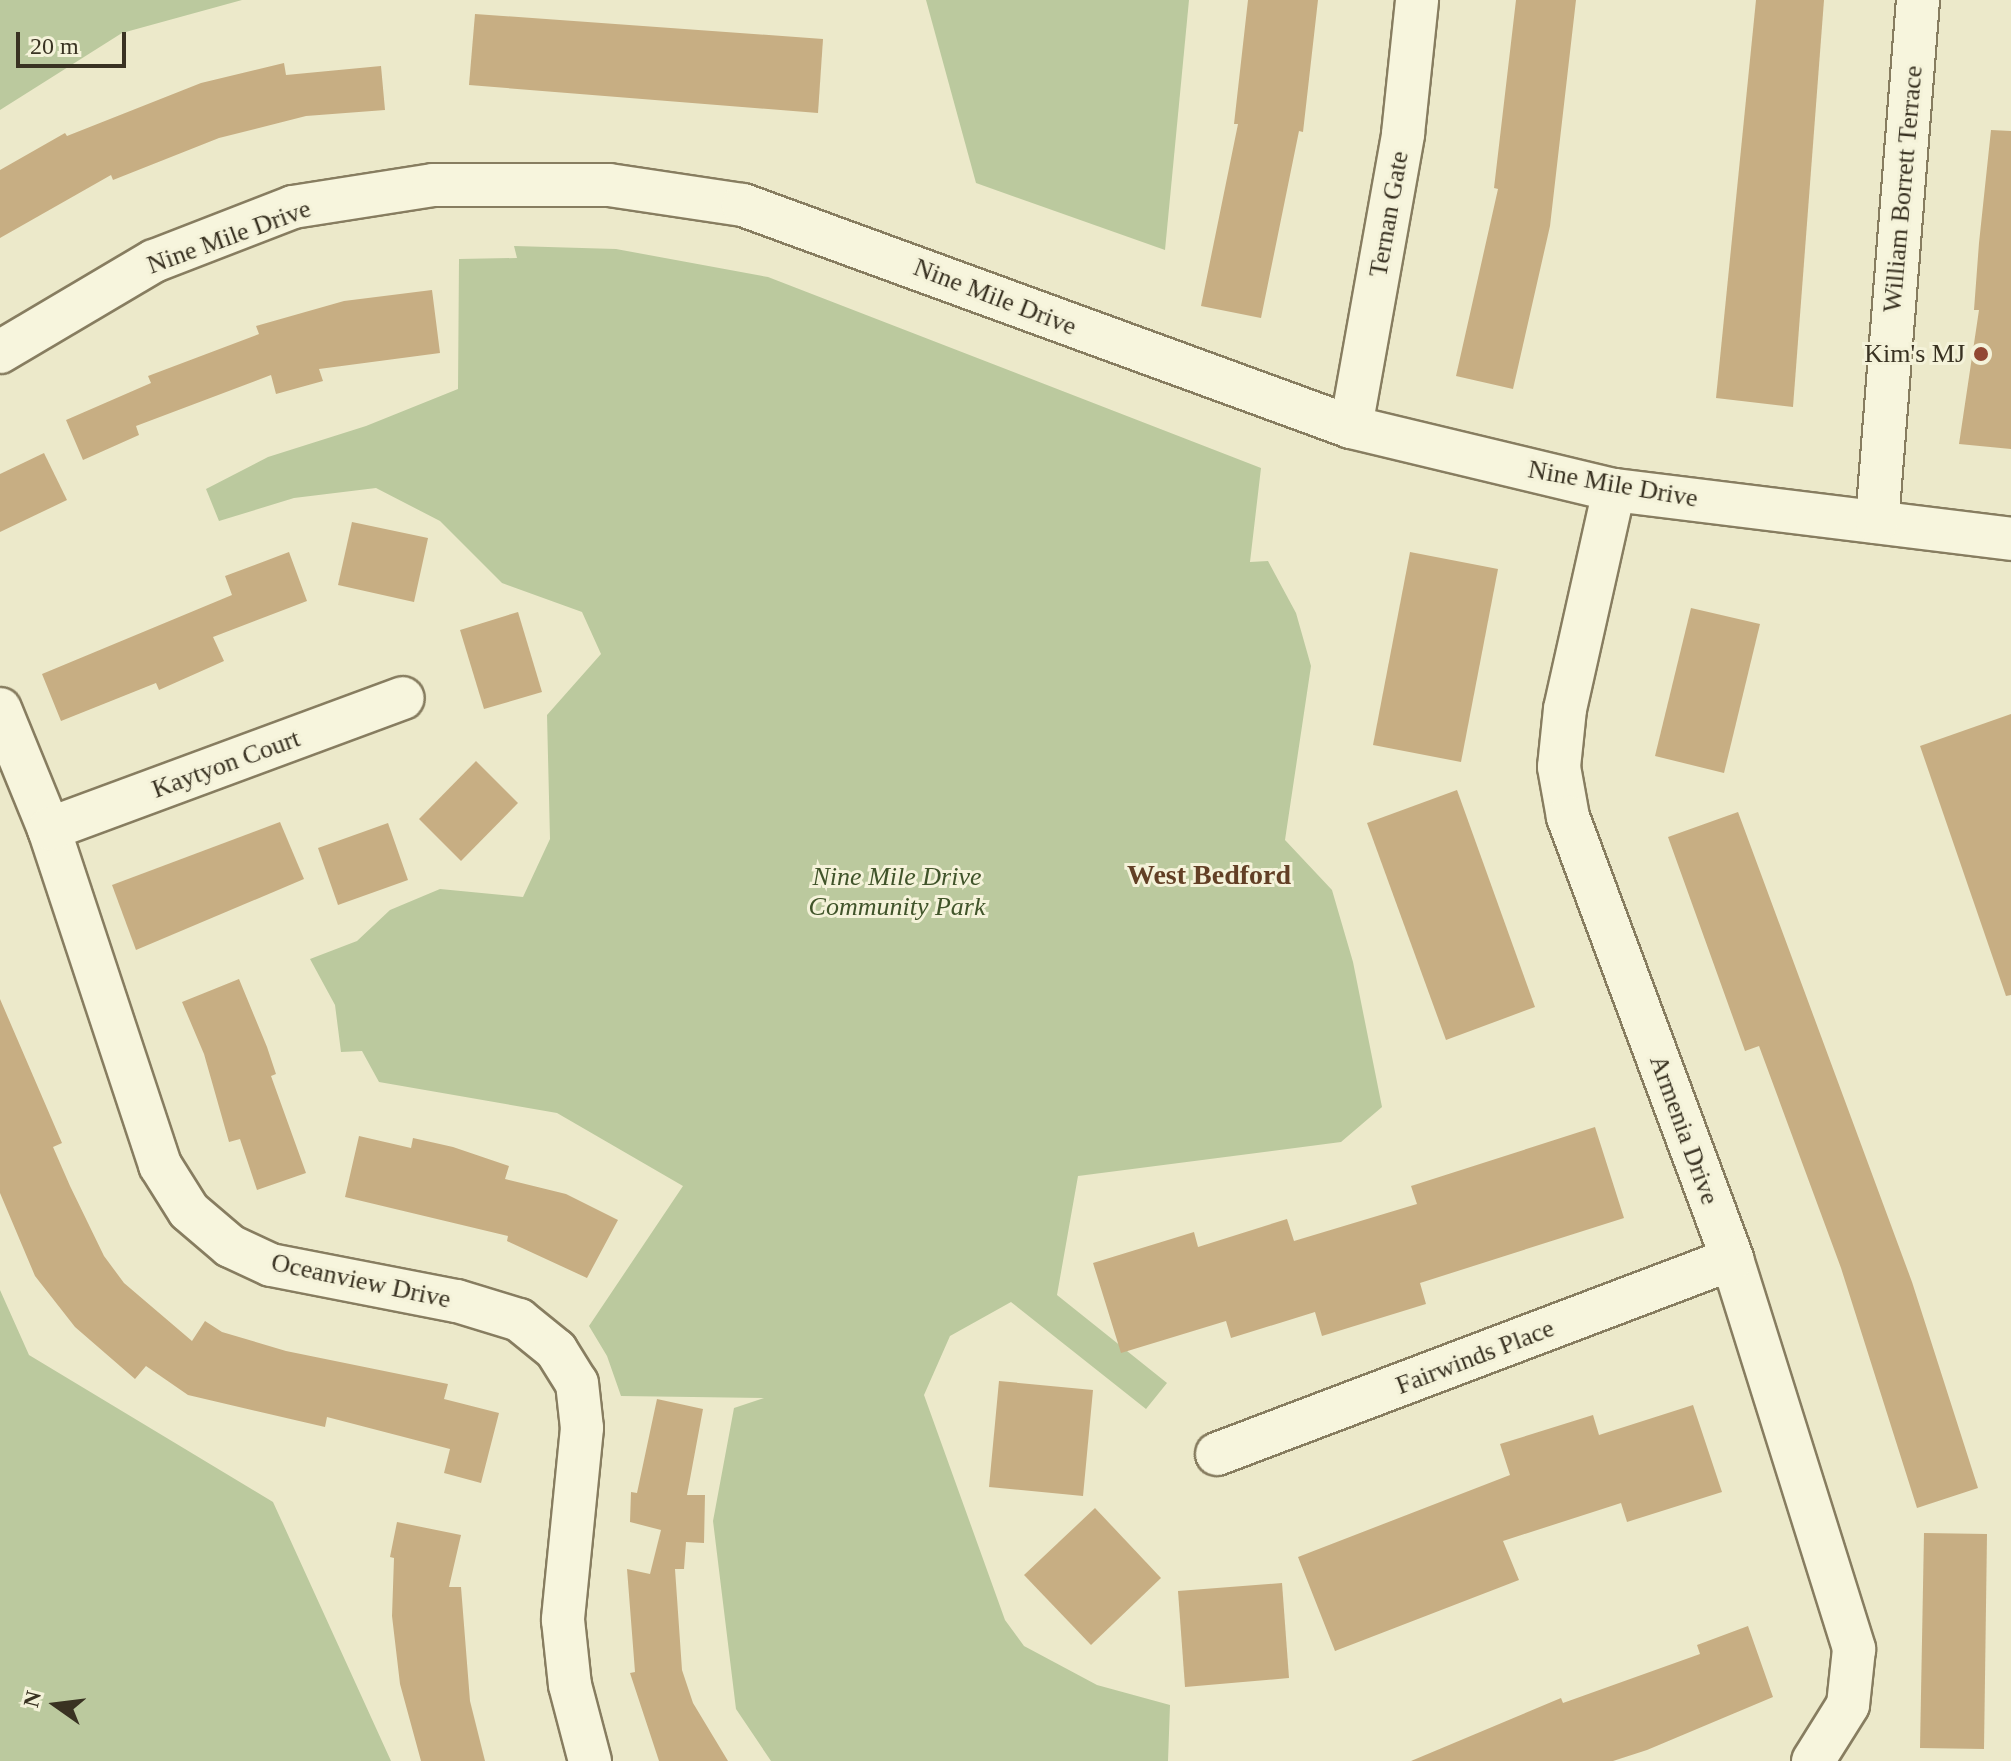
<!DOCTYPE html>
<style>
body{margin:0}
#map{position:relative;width:2011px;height:1761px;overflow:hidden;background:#ece9ca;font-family:Georgia,serif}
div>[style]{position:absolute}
.green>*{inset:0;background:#bbc99e}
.building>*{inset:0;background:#c7ae83}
.roads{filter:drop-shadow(2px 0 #877d60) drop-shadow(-2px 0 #877d60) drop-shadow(0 2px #877d60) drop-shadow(0 -2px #877d60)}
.minor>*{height:42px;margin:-21px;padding:0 21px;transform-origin:21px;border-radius:21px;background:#f7f5dd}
.dots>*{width:22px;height:22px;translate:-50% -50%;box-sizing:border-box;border:4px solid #f4f2d9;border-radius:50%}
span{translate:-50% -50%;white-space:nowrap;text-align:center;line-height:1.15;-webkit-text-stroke:6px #f4f2d9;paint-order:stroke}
.street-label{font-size:26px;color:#393222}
.poi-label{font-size:26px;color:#393222}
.right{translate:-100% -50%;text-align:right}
.park-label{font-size:26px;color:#40542a;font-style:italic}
.neighbourhood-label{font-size:28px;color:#623f25;font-weight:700}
.north{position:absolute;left:16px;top:1665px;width:80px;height:80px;-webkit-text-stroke:6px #f4f2d9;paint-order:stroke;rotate:284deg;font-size:22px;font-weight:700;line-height:32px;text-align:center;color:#393222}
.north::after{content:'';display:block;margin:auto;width:28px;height:36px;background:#393222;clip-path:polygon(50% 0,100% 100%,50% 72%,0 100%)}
.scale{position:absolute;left:16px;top:32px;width:110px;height:36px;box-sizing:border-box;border:4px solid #393222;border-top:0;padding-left:10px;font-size:24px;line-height:28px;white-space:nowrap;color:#393222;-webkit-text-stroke:6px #f4f2d9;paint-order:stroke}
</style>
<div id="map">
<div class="green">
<i style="clip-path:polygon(0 0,242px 0,122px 33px,0 110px)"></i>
<i style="clip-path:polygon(926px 0,1189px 0,1165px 250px,976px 183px)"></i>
<i style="clip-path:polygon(514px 246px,616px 249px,768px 277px,1261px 468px,1250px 562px,1268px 561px,1296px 613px,1311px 666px,1285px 840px,1332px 890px,1353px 962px,1382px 1107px,1341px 1142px,1078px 1176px,1057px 1295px,1167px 1383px,1146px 1409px,1011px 1302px,950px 1336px,924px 1395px,1005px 1620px,1024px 1646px,1097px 1685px,1170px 1705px,1168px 1761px,771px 1761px,736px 1709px,713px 1521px,734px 1408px,764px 1398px,621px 1396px,607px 1356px,589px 1326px,683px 1186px,557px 1113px,379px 1082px,362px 1051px,341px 1052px,335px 1005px,310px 959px,357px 941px,390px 910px,440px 889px,523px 897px,550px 839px,547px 715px,601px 654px,582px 612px,502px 583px,440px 521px,376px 488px,294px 498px,219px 521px,206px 489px,268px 457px,366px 426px,458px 389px,459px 259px,517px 258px)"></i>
<i style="clip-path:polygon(0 1290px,29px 1355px,273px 1502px,391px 1761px,0 1761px)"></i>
</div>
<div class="building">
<i style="clip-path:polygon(1248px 0,1318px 0,1303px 132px,1299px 131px,1261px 318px,1201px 306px,1238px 124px,1234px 124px)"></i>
<i style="clip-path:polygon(1516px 0,1576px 0,1550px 226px,1513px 389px,1456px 376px,1498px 189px,1494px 188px)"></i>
<i style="clip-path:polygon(1756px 0,1824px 0,1793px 407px,1716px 398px)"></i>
<i style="clip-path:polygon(475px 14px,823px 39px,818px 113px,469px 85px)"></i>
<i style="clip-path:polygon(284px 63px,286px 75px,381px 66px,385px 110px,306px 116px,219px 138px,113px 180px,111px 175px,0 238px,0 170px,65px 133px,67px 136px,201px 83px)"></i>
<i style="clip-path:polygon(1991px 130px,2011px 131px,2011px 449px,1959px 444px,1979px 310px,1974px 310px,1979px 243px)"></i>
<i style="clip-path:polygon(432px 290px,440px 353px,319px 369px,323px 381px,276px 394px,271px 375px,136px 426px,139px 435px,83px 460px,66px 420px,151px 383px,148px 376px,259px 334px,256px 326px,344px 301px)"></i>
<i style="clip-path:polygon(44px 453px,67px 500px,0 532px,0 474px)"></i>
<i style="clip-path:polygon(352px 522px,428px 538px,414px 602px,338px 585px)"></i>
<i style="clip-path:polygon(289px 552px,307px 601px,213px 637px,224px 661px,159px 690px,156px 683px,61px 721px,42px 674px,232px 595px,225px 576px)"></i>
<i style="clip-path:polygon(1410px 552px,1498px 569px,1461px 762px,1373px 745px)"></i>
<i style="clip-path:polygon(1691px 608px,1760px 624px,1724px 773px,1655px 756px)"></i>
<i style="clip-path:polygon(518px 612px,542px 692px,484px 709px,460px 630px)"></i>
<i style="clip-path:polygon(2011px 714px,2011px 995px,2006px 996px,1920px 746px)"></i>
<i style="clip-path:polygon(476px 761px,518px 803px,461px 861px,419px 819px)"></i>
<i style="clip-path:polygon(1457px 790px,1535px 1007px,1446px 1040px,1367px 823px)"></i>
<i style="clip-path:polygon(1738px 812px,1912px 1282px,1978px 1488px,1917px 1508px,1841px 1268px,1759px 1046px,1745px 1051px,1668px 837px)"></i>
<i style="clip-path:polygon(280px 822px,304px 879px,136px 950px,112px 885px)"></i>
<i style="clip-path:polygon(388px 823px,408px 880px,338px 905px,318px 848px)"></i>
<i style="clip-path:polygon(239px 979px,267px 1047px,276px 1074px,271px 1076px,306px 1173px,257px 1190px,240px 1139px,229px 1142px,204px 1054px,182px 1002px)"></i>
<i style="clip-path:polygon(0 999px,62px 1143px,53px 1147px,70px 1186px,104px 1256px,124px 1283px,192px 1341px,205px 1321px,222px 1332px,286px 1351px,448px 1384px,444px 1399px,499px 1413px,481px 1483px,444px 1473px,450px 1449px,327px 1417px,325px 1427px,188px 1395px,146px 1366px,135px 1379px,75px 1327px,35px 1276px,0 1193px)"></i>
<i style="clip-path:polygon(1595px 1127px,1624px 1218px,1420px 1283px,1426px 1304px,1322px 1336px,1315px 1312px,1231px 1338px,1226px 1321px,1121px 1353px,1093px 1263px,1194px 1232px,1198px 1247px,1287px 1219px,1294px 1241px,1417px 1204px,1411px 1186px)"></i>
<i style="clip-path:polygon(359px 1136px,411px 1148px,413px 1138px,453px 1147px,509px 1166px,505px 1179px,566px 1194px,618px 1220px,587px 1278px,507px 1241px,508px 1236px,345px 1197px)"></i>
<i style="clip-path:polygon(999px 1381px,1093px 1390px,1083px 1496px,989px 1487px)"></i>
<i style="clip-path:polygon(657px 1399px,703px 1409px,687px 1495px,705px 1495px,704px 1543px,686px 1542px,684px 1569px,675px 1569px,682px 1670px,693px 1703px,728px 1761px,659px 1761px,630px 1673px,635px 1672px,627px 1569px,650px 1574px,661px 1530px,630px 1522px,631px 1492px,637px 1493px)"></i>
<i style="clip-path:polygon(1693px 1405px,1722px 1492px,1627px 1522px,1621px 1503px,1503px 1541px,1519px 1580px,1335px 1651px,1298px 1557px,1510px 1475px,1500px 1444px,1593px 1415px,1599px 1435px)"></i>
<i style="clip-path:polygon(1095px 1508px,1161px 1578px,1091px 1645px,1024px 1575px)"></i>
<i style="clip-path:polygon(397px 1522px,461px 1535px,449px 1587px,461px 1587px,470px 1701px,485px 1761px,421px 1761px,400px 1684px,392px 1616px,394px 1558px,390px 1557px)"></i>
<i style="clip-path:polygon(1924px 1533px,1987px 1534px,1984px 1749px,1920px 1748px)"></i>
<i style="clip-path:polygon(1282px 1583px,1289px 1678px,1185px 1687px,1178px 1591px)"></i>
<i style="clip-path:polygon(1748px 1626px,1773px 1697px,1647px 1750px,1613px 1761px,1411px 1761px,1561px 1698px,1563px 1703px,1700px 1654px,1697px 1645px)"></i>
</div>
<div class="roads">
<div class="minor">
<i style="left:0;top:352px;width:179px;rotate:-30.6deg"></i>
<i style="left:154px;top:261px;width:149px;rotate:-21.2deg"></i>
<i style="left:293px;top:207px;width:142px;rotate:-8.9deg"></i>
<i style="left:433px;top:185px;width:176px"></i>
<i style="left:609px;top:185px;width:135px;rotate:8.5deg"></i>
<i style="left:743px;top:205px;width:647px;rotate:20.06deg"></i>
<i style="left:1351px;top:427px;width:270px;rotate:13.5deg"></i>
<i style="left:1614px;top:490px;width:400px;rotate:7deg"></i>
<i style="left:1351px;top:427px;width:298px;rotate:-79.9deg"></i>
<i style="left:1403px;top:134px;width:135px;rotate:-84deg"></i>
<i style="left:1614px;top:490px;width:224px;rotate:102.6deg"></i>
<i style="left:1565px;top:709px;width:58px;rotate:95.9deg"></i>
<i style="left:1559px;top:767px;width:51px;rotate:79.8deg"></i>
<i style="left:1568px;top:817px;width:471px;rotate:69.6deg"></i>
<i style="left:1732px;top:1259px;width:409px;rotate:72.6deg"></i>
<i style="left:1854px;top:1649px;width:56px;rotate:96.1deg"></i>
<i style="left:1848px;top:1705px;width:66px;rotate:122deg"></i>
<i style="left:1877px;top:522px;width:524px;rotate:-85.51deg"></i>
<i style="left:0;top:709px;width:130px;rotate:67.8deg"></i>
<i style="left:49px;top:829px;width:354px;rotate:71.7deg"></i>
<i style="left:160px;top:1165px;width:54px;rotate:57.8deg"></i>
<i style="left:189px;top:1211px;width:54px;rotate:40.5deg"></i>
<i style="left:230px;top:1246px;width:45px;rotate:24.9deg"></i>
<i style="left:271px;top:1265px;width:189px;rotate:11deg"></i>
<i style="left:457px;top:1301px;width:65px;rotate:17deg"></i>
<i style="left:519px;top:1320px;width:48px;rotate:39deg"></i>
<i style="left:556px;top:1350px;width:39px;rotate:58deg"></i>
<i style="left:577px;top:1383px;width:45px;rotate:83.7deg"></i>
<i style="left:582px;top:1428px;width:193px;rotate:95.7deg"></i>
<i style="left:563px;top:1620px;width:65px;rotate:83.9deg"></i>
<i style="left:570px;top:1685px;width:79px;rotate:75.3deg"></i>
<i style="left:49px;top:829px;width:377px;rotate:-20.3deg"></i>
<i style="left:1217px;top:1454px;width:551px;rotate:-20.74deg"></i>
</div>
</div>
<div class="dots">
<i style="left:1981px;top:354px;background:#924834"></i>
</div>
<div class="street-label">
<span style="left:1903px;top:189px;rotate:-85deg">William Borrett Terrace</span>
<span style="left:1389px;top:214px;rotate:-80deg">Ternan Gate</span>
<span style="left:229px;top:237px;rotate:-20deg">Nine Mile Drive</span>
<span style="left:995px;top:297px;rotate:21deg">Nine Mile Drive</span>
<span style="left:1613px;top:484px;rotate:10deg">Nine Mile Drive</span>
<span style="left:226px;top:764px;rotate:-20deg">Kaytyon Court</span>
<span style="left:1684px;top:1130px;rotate:70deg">Armenia Drive</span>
<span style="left:361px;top:1281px;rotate:12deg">Oceanview Drive</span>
<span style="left:1475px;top:1357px;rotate:-21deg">Fairwinds Place</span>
</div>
<div class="poi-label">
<span class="right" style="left:1965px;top:354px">Kim's MJ</span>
</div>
<div class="park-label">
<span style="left:897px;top:892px">Nine Mile Drive<br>Community Park</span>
</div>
<div class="neighbourhood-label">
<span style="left:1209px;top:875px">West Bedford</span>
</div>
<div class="north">N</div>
<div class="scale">20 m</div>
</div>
